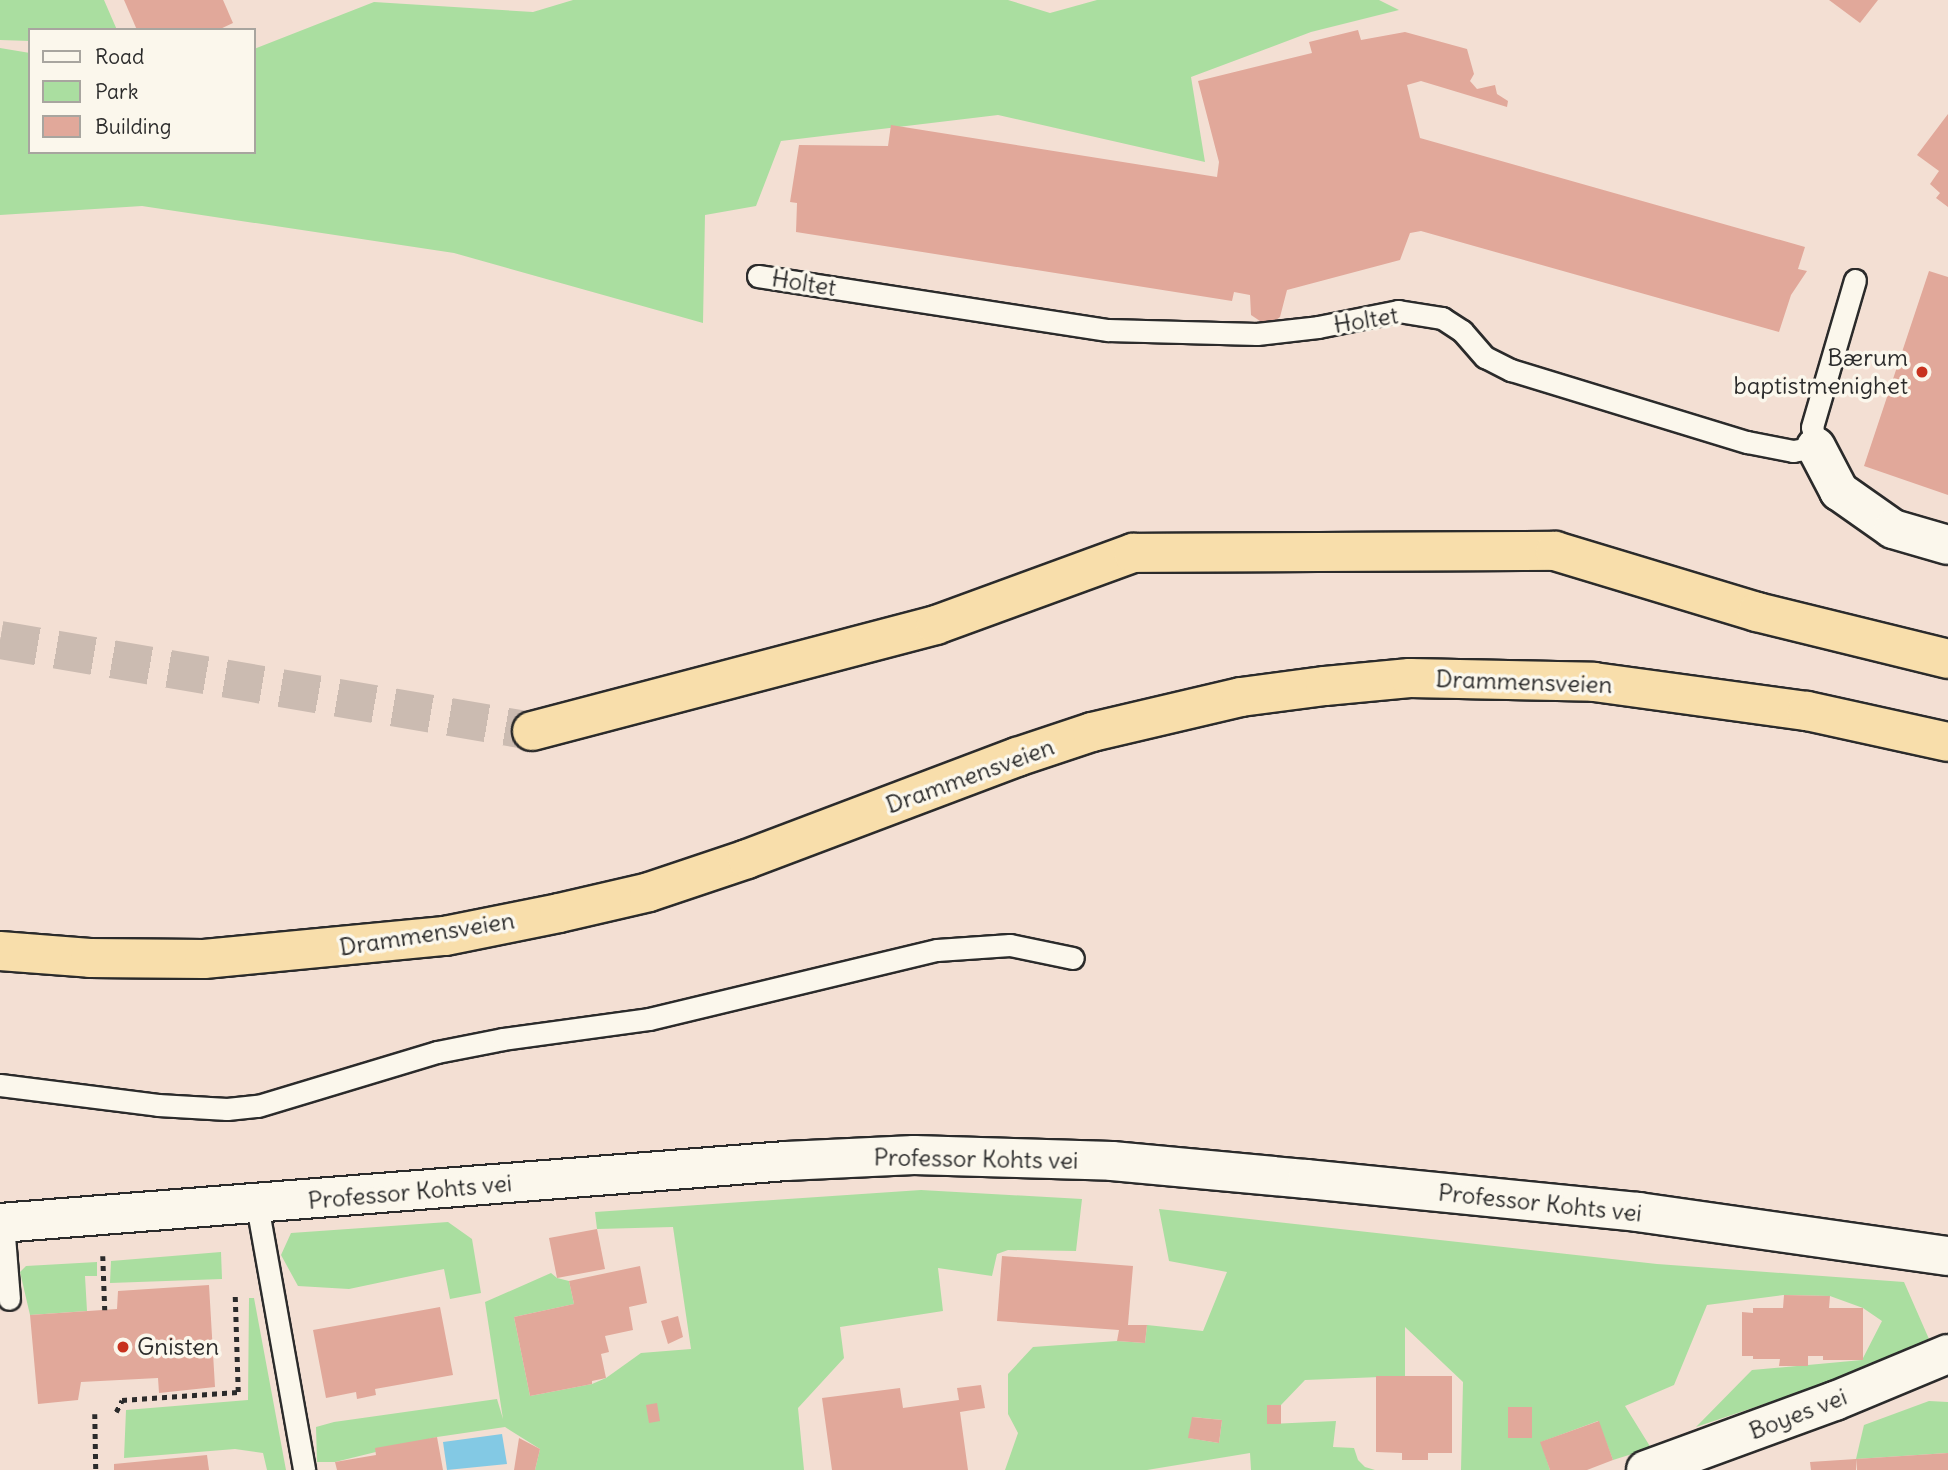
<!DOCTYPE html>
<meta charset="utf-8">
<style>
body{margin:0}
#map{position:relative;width:1948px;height:1470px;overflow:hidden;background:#f3dfd3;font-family:Delius,sans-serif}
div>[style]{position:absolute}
.green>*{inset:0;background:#aadea0}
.water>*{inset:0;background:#83c9e4}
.building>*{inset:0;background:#e1a89a}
.highway-tunnel>*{height:38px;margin-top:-19px;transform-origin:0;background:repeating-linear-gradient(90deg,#cbbbb1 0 38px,transparent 0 57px)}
.path>*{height:4.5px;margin-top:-2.25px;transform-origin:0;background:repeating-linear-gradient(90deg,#2b2b2b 0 5px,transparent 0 10px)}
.roads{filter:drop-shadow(2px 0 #2b2b2b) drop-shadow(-2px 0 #2b2b2b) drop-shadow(0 2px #2b2b2b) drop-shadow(0 -2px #2b2b2b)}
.lane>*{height:21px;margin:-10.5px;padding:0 10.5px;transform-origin:10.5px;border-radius:10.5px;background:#fbf7ec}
.street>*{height:38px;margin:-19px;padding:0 19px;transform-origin:19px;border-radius:19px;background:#fbf7ec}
.secondary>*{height:38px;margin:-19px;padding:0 19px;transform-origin:19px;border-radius:19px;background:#fbf7ec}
.highway>*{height:38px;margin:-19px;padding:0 19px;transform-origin:19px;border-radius:19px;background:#f8deab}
.dots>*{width:19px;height:19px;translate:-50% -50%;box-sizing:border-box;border:4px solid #fbf7ec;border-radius:50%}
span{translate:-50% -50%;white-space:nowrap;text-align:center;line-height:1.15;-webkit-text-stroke:7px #fbf7ec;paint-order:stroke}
.street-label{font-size:24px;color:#2b2b2b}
.poi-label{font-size:24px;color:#2b2b2b}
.right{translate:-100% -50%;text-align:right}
.left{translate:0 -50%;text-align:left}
.legend{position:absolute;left:28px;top:28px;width:228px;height:126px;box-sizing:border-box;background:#fbf7ec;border:2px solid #a8a59f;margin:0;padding:9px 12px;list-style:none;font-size:21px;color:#2b2b2b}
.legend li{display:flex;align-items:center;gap:14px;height:35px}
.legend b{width:35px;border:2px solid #a8a59f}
</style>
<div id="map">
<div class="green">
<i style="clip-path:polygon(0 0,104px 0,117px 30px,30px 30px,30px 41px,0 40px)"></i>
<i style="clip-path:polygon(573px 0,1008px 0,1050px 13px,1097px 0,1379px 0,1399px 10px,1311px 32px,1191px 77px,1205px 162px,998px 115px,781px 141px,756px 206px,705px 215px,703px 323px,454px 253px,142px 206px,0 215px,0 48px,30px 53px,30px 152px,254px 152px,254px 49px,374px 2px,533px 12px)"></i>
<i style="clip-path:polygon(921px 1190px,1082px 1199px,1076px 1251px,1008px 1250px,997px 1254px,992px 1276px,938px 1268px,943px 1311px,840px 1327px,844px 1358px,798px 1408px,804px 1470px,535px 1470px,540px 1449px,505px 1427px,437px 1437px,335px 1462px,317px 1462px,316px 1427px,334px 1422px,497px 1399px,503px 1419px,485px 1302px,551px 1273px,557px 1278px,569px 1281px,574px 1304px,514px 1317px,530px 1396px,592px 1384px,606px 1378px,641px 1353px,691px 1349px,673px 1227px,597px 1229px,595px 1212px)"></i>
<i style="clip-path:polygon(evenodd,1159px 1209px,1657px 1264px,1904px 1282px,1929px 1339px,1842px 1378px,1696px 1427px,1752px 1370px,1862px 1360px,1882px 1321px,1863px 1308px,1830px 1296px,1783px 1295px,1707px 1305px,1674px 1385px,1625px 1406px,1651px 1448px,1613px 1460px,1598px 1421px,1541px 1442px,1550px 1470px,1461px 1470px,1463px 1382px,1405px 1327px,1405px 1376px,1305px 1380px,1281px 1405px,1267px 1405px,1268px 1424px,1336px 1421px,1333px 1447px,1354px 1448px,1358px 1460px,1365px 1467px,1375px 1470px,1251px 1470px,1250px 1453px,1147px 1470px,1005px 1470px,1018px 1433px,1008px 1414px,1008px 1374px,1033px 1347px,1117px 1341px,1145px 1343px,1147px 1325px,1203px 1331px,1227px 1272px,1169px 1261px,1159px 1209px,1193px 1417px,1222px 1420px,1219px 1443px,1189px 1438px,1193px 1417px)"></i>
<i style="clip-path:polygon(448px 1222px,472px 1239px,481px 1293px,450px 1299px,444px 1269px,349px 1289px,298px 1286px,281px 1255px,291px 1233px)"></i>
<i style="clip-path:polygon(221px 1252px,222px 1279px,110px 1283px,111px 1261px)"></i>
<i style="clip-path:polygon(97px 1262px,97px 1276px,85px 1276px,87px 1311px,30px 1315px,20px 1272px,26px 1266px)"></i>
<i style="clip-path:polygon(249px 1298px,254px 1298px,286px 1470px,267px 1470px,263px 1453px,235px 1449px,124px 1458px,126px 1410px,248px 1400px)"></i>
<i style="clip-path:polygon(1929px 1401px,1948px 1402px,1948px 1453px,1856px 1459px,1864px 1425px)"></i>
</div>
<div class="water">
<i style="clip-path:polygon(502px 1434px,507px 1464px,447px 1470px,443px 1442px)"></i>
</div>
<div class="building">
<i style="clip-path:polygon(124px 0,223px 0,233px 23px,218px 30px,137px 30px)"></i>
<i style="clip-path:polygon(1829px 0,1878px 0,1860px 23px)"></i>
<i style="clip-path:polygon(1358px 30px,1361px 40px,1405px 32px,1467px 49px,1474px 74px,1470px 81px,1477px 89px,1495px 85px,1497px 94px,1508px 101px,1507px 107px,1421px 81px,1407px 85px,1420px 138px,1805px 247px,1798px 269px,1807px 271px,1791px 295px,1779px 332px,1421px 231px,1410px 233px,1400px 260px,1287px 290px,1280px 317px,1273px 322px,1263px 323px,1251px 315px,1250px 295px,1234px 292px,1232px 301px,796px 232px,797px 203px,790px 202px,799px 145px,888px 146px,891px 125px,1217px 177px,1219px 162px,1198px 81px,1312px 53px,1309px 42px)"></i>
<i style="clip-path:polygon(1948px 114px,1948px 207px,1936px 198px,1940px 193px,1930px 184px,1939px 171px,1917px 155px)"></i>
<i style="clip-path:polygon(1929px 271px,1948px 277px,1948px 495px,1864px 466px)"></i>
<i style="clip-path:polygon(597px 1229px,605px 1269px,557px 1278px,549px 1238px)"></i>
<i style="clip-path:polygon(1002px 1256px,1133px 1266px,1128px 1325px,1147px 1325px,1145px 1343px,1117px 1341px,1119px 1330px,997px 1321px)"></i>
<i style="clip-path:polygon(640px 1266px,647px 1303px,629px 1307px,633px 1330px,605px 1336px,609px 1352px,601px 1354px,606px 1378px,592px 1381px,592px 1384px,530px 1396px,514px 1317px,574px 1304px,569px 1281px)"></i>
<i style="clip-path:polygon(209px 1285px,215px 1387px,159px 1393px,158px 1378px,81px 1382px,78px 1400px,38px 1404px,30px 1315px,117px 1309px,118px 1291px)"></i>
<i style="clip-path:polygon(1784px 1295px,1830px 1296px,1829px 1308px,1863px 1308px,1863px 1360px,1823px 1360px,1823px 1356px,1808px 1356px,1808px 1366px,1779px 1366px,1780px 1359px,1753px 1359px,1753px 1356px,1742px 1356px,1742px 1312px,1753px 1313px,1753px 1308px,1783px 1308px)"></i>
<i style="clip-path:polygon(440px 1307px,453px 1375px,375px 1389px,376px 1395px,357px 1399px,356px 1392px,326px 1398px,313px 1330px)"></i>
<i style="clip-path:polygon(678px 1316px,683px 1337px,668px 1344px,661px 1321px)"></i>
<i style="clip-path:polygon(1376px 1376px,1452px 1376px,1452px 1453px,1428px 1453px,1428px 1460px,1402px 1460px,1402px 1453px,1376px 1452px)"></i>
<i style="clip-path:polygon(981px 1385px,985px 1408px,960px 1412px,968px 1470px,832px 1470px,822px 1398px,900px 1388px,903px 1408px,959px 1400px,957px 1388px)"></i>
<i style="clip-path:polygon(657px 1403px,660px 1421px,649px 1423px,646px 1405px)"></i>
<i style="clip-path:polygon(1267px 1405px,1281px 1405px,1281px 1424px,1267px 1424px)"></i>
<i style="clip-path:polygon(1508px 1407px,1532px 1407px,1532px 1438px,1508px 1438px)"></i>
<i style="clip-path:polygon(1192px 1417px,1222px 1420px,1219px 1443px,1188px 1438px)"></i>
<i style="clip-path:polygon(1599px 1421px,1613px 1460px,1587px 1470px,1550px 1470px,1540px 1442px)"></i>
<i style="clip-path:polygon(437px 1437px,443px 1470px,337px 1470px,335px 1462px,376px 1455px,375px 1448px)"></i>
<i style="clip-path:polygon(519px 1438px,540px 1449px,535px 1470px,514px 1470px)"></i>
<i style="clip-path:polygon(1948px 1453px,1948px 1470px,1857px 1470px,1856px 1459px,1856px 1470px,1811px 1470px,1810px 1462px)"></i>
<i style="clip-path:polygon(207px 1455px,209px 1470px,114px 1470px,114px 1464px)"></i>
</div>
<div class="highway-tunnel">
<i style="left:0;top:640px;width:540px;rotate:9.71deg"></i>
</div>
<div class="path">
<i style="left:103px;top:1256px;width:54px;rotate:87.9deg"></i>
<i style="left:116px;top:1412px;width:13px;rotate:-63deg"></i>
<i style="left:122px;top:1400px;width:116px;rotate:-3.9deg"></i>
<i style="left:238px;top:1392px;width:96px;rotate:-91.8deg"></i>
<i style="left:95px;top:1414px;width:56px;rotate:89deg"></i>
</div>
<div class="roads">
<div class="lane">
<i style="left:758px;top:276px;width:354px;rotate:8.8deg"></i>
<i style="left:1108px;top:330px;width:149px;rotate:1.5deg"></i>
<i style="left:1257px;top:334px;width:61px;rotate:-6.5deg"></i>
<i style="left:1318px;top:327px;width:82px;rotate:-11.3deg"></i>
<i style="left:1398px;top:311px;width:45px;rotate:9deg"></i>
<i style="left:1442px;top:318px;width:24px;rotate:33deg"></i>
<i style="left:1462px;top:331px;width:35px;rotate:49deg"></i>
<i style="left:1485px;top:357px;width:29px;rotate:27deg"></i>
<i style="left:1511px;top:370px;width:247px;rotate:17deg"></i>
<i style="left:1747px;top:442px;width:47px;rotate:11.1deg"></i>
<i style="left:1793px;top:451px;width:23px;rotate:-10deg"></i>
<i style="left:1816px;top:447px;width:20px;rotate:-101deg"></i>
<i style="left:1812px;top:427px;width:153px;rotate:-73.7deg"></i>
<i style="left:0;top:1085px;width:159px;rotate:7.2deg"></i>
<i style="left:158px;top:1105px;width:69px;rotate:3.3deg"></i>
<i style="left:227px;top:1109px;width:31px;rotate:-6deg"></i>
<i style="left:258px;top:1106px;width:187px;rotate:-16.8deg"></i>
<i style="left:437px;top:1052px;width:67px;rotate:-11.1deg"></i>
<i style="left:503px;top:1039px;width:147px;rotate:-7.8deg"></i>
<i style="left:649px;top:1019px;width:296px;rotate:-13.5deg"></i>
<i style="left:937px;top:950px;width:73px;rotate:-3.9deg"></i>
<i style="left:1010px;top:945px;width:64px;rotate:11.7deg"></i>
<i style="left:257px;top:1205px;width:269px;rotate:79.9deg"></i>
<i style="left:3px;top:1223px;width:76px;rotate:85.5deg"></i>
</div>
<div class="street">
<i style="left:1816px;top:447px;width:50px;rotate:62.4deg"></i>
<i style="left:1839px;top:491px;width:66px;rotate:35.1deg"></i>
<i style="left:1893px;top:529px;width:57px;rotate:16.2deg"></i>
<i style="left:1646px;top:1470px;width:201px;rotate:-20.1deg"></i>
<i style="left:1835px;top:1401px;width:122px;rotate:-22.6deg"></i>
</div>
<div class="secondary">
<i style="left:0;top:1223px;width:788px;rotate:-4.51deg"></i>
<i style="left:786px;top:1161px;width:128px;rotate:-2.7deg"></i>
<i style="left:914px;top:1155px;width:198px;rotate:1.7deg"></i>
<i style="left:1112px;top:1161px;width:196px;rotate:5.3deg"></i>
<i style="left:1307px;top:1179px;width:333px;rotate:5.7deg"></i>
<i style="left:1638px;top:1212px;width:313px;rotate:8.1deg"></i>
</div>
<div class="highway">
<i style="left:532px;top:731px;width:418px;rotate:-14.7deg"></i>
<i style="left:936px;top:625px;width:210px;rotate:-20.1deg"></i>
<i style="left:1133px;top:553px;width:422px;rotate:-0.3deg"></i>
<i style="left:1555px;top:551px;width:211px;rotate:16.8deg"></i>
<i style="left:1757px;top:612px;width:197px;rotate:13.8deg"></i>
<i style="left:0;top:951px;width:90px;rotate:4.4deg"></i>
<i style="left:90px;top:958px;width:114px;rotate:0.5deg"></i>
<i style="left:204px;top:959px;width:242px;rotate:-5.5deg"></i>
<i style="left:445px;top:936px;width:116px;rotate:-11.4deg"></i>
<i style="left:559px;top:913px;width:92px;rotate:-13.1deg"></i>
<i style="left:649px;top:892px;width:103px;rotate:-18.6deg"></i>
<i style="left:747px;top:859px;width:289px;rotate:-20.7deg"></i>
<i style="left:1017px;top:757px;width:79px;rotate:-18.4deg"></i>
<i style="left:1092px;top:732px;width:153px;rotate:-13.2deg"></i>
<i style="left:1241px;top:697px;width:85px;rotate:-7.5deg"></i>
<i style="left:1325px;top:686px;width:85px;rotate:-5.4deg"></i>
<i style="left:1410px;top:678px;width:184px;rotate:1.2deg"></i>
<i style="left:1594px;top:682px;width:215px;rotate:7.8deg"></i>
<i style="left:1807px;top:711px;width:144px;rotate:12.4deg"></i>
</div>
</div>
<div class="dots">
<i style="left:1922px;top:372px;background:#c8321e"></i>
<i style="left:123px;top:1347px;background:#c8321e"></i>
</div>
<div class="street-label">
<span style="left:804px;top:283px;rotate:9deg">Holtet</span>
<span style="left:1366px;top:320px;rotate:-9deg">Holtet</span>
<span style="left:1524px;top:682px;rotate:2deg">Drammensveien</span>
<span style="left:970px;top:776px;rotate:-20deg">Drammensveien</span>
<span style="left:427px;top:934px;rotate:-9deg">Drammensveien</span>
<span style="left:976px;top:1159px;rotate:1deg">Professor Kohts vei</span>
<span style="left:410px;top:1192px;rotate:-5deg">Professor Kohts vei</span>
<span style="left:1540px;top:1203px;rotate:6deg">Professor Kohts vei</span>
<span style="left:1798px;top:1414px;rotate:-21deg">Boyes vei</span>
</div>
<div class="poi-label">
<span class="right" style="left:1908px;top:372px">Bærum<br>baptistmenighet</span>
<span class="left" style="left:137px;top:1347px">Gnisten</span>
</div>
<ul class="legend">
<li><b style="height:9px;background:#fbf7ec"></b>Road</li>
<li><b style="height:19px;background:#aadea0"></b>Park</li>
<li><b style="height:19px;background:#e1a89a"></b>Building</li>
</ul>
</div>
